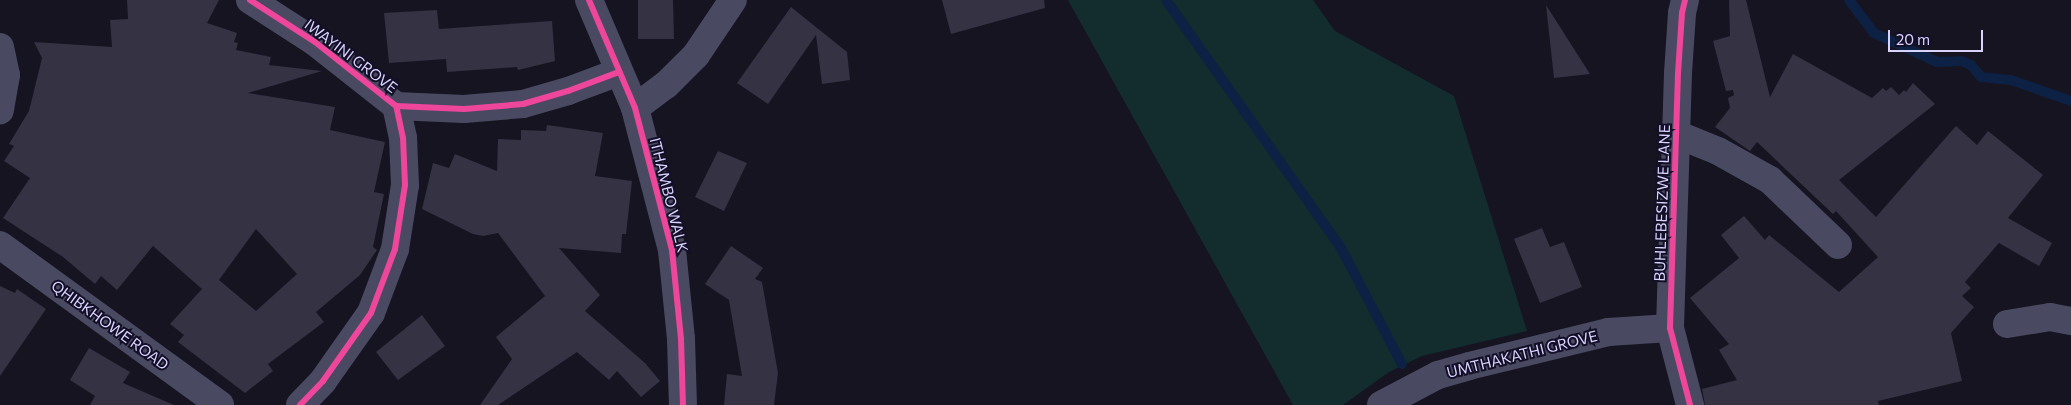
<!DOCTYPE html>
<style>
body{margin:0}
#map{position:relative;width:2071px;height:405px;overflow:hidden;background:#161421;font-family:Commissioner,sans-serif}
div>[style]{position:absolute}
.green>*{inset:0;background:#132c2d}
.stream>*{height:10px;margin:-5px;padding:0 5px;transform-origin:5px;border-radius:5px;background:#0d2144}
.building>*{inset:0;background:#343243}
.street>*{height:28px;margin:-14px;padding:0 14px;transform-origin:14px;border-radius:14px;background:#4a4962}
.cycleway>*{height:6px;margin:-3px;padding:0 3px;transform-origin:3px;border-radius:3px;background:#ed469a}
span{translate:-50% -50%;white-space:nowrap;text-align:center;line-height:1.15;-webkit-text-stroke:4px #130f26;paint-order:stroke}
.street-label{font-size:15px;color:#d9d4ff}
.scale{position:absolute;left:1888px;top:30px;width:95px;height:22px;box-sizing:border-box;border:2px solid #d9d4ff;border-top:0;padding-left:6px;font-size:15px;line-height:18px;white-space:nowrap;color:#d9d4ff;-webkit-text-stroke:4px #130f26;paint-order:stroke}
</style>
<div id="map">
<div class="green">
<i style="clip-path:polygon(1068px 0,1313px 0,1335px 31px,1454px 96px,1527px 331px,1422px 356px,1389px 372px,1343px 405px,1293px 405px)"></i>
</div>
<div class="stream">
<i style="left:1166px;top:0;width:304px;rotate:54.8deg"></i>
<i style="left:1341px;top:248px;width:131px;rotate:62.3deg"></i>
<i style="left:1849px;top:0;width:41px;rotate:52.9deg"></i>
<i style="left:1874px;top:33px;width:69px;rotate:24.7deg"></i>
<i style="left:1937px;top:62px;width:25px;rotate:-2deg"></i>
<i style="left:1962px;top:61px;width:10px;rotate:24deg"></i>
<i style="left:1971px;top:65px;width:16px;rotate:50deg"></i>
<i style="left:1981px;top:77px;width:30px;rotate:6deg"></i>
<i style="left:2011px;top:80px;width:64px;rotate:19.3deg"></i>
</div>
<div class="building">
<i style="clip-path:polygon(evenodd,127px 0,219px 0,207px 23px,237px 33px,234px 42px,238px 43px,236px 50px,271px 57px,269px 65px,322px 71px,248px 93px,335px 107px,330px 130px,385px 142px,374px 192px,384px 194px,373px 247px,377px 250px,360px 275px,316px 312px,324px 322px,268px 364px,273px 371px,245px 393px,178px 342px,184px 335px,170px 324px,202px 289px,153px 246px,117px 290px,101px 276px,95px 284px,63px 257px,3px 218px,30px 178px,4px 161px,14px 146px,9px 144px,29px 111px,42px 58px,34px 42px,112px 47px,110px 20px,128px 19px,127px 0,256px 229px,297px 274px,256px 311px,219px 280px,256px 229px)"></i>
<i style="clip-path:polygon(638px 0,673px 0,674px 39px,638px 39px)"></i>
<i style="clip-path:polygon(942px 0,1044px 0,1045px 8px,951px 34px)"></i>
<i style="clip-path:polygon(1729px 0,1746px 0,1770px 97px,1793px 54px,1872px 98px,1883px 88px,1886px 91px,1891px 87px,1899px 95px,1904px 90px,1906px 92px,1913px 83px,1935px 104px,1839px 180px,1876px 217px,1956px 126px,1977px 145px,1988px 131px,2043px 175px,2008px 218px,2052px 243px,2039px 266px,1999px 243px,1965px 282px,1971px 288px,1962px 296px,1974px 307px,1951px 333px,1962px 381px,1878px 401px,1879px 405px,1705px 405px,1702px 389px,1737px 380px,1719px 350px,1729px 344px,1690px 298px,1739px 258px,1721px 235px,1744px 216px,1765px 240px,1769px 235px,1839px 292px,1878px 257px,1836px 211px,1833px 214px,1757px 142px,1750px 151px,1715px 127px,1730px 108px,1728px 98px,1734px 95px,1733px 90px,1726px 91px,1713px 41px,1730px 36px)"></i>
<i style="clip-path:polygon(1546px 5px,1590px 74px,1554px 78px)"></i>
<i style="clip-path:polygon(791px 7px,847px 52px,850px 80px,822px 84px,816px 35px,768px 104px,737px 83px)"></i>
<i style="clip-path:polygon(437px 10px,439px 29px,552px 21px,555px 61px,518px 70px,517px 67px,447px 72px,446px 59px,389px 63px,384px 13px)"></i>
<i style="clip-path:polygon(547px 125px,603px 133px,595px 176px,632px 181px,626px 234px,622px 234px,621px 253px,559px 248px,600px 295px,585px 311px,645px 363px,660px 381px,641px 397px,617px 371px,609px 380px,577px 352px,498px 405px,480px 405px,512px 359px,496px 337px,545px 296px,498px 233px,483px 236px,473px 234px,422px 209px,433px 163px,449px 168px,455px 154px,497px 171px,498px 139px,521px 140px,521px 130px,546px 131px)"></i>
<i style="clip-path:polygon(718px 151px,747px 163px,724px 211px,695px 197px)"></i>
<i style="clip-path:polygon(1542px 228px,1550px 247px,1564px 242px,1582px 287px,1540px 303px,1514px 239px)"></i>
<i style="clip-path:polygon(731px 246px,763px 268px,755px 279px,762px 282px,778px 373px,774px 405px,724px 405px,727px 374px,742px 376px,729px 300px,705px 284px)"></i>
<i style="clip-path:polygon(0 286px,15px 293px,17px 289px,46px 309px,0 376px)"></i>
<i style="clip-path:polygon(422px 315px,445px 346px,398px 380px,376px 352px)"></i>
<i style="clip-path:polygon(89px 348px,130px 372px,123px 383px,174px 405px,90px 405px,95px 396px,70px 380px)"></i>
</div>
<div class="street">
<i style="left:250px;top:0;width:77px;rotate:32.9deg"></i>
<i style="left:315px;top:42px;width:103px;rotate:38.3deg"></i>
<i style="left:396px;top:106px;width:68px;rotate:2.5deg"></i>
<i style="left:464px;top:109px;width:59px;rotate:-4.8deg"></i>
<i style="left:523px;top:104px;width:47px;rotate:-16.1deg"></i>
<i style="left:568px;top:91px;width:54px;rotate:-20.4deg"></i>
<i style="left:589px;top:0;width:117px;rotate:66.9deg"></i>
<i style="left:635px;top:108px;width:147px;rotate:75.4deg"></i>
<i style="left:672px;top:250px;width:89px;rotate:84.2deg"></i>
<i style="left:681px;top:339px;width:66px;rotate:88.3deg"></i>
<i style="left:1685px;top:0;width:13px;rotate:103deg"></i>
<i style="left:1682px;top:13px;width:60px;rotate:93.8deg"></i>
<i style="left:1678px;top:73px;width:255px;rotate:91.8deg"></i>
<i style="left:1670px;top:328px;width:80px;rotate:75.4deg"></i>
<i style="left:0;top:47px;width:29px;rotate:78deg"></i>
<i style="left:6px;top:75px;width:36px;rotate:100deg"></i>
<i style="left:635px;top:108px;width:39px;rotate:-37deg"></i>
<i style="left:666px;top:85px;width:42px;rotate:-45deg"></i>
<i style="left:696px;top:55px;width:66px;rotate:-56.1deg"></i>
<i style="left:1676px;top:134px;width:45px;rotate:22deg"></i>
<i style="left:1718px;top:151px;width:60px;rotate:29.1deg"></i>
<i style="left:1770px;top:180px;width:94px;rotate:43.7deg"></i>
<i style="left:0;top:245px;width:272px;rotate:36deg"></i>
<i style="left:2007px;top:324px;width:44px;rotate:-9.2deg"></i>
<i style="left:2050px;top:317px;width:21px;rotate:11deg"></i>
<i style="left:300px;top:405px;width:33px;rotate:-46deg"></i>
<i style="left:323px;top:381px;width:83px;rotate:-54.8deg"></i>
<i style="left:371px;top:313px;width:68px;rotate:-69.4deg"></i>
<i style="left:395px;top:249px;width:65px;rotate:-81.1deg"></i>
<i style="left:405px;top:185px;width:47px;rotate:-92.4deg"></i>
<i style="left:403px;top:138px;width:33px;rotate:-102deg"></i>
<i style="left:1381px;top:405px;width:64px;rotate:-27.8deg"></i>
<i style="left:1438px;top:375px;width:32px;rotate:-16deg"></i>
<i style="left:1469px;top:366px;width:143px;rotate:-13.7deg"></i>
<i style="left:1608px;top:332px;width:62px;rotate:-3.7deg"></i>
</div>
<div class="cycleway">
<i style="left:250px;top:0;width:77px;rotate:32.9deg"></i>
<i style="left:315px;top:42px;width:103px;rotate:38.3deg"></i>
<i style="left:396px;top:106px;width:68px;rotate:2.5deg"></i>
<i style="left:464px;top:109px;width:59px;rotate:-4.8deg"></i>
<i style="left:523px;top:104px;width:47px;rotate:-16.1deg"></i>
<i style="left:568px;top:91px;width:54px;rotate:-20.4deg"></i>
<i style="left:589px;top:0;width:117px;rotate:66.9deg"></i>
<i style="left:635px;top:108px;width:147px;rotate:75.4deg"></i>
<i style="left:672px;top:250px;width:89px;rotate:84.2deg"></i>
<i style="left:681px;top:339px;width:66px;rotate:88.3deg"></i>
<i style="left:1685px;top:0;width:13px;rotate:103deg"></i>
<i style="left:1682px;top:13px;width:60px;rotate:93.8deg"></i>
<i style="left:1678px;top:73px;width:255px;rotate:91.8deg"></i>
<i style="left:1670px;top:328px;width:80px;rotate:75.4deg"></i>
<i style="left:300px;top:405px;width:33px;rotate:-46deg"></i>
<i style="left:323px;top:381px;width:83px;rotate:-54.8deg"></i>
<i style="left:371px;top:313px;width:68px;rotate:-69.4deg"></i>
<i style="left:395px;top:249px;width:65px;rotate:-81.1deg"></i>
<i style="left:405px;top:185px;width:47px;rotate:-92.4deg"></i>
<i style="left:403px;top:138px;width:33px;rotate:-102deg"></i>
</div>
<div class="street-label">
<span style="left:351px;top:56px;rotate:37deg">IWAYINI GROVE</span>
<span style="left:669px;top:195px;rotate:76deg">ITHAMBO WALK</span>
<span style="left:1662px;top:203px;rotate:-88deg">BUHLEBESIZWE LANE</span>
<span style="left:110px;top:325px;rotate:36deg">QHIBKHOWE ROAD</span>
<span style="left:1522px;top:354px;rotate:-14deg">UMTHAKATHI GROVE</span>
</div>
<div class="scale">20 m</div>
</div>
